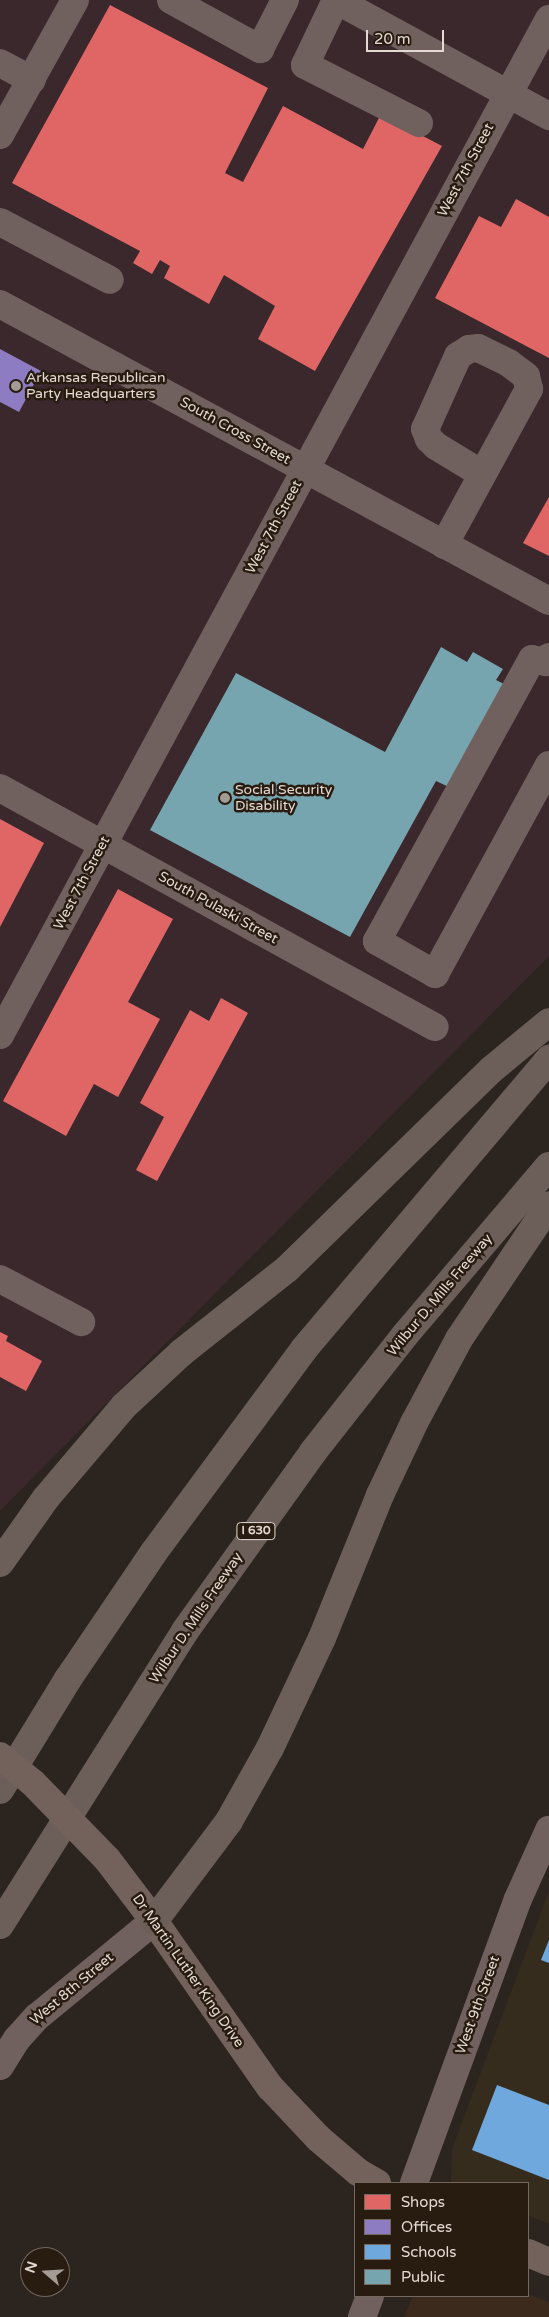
<!DOCTYPE html>
<style>
body{margin:0}
#map{position:relative;width:549px;height:2317px;overflow:hidden;background:#2c251f;font-family:"Varela Round",sans-serif}
div>[style]{position:absolute}
.commercial>*{inset:0;background:#3a282c}
.built>*{inset:0;background:#3c2b1c}
.education>*{inset:0;background:#362c1e}
.shops>*{inset:0;background:#e06666}
.offices>*{inset:0;background:#8e7cc3}
.schools>*{inset:0;background:#6fa8dc}
.public>*{inset:0;background:#76a5af}
.minor>*{height:28px;margin:-14px;padding:0 14px;transform-origin:14px;border-radius:14px;background:#71615e}
.major>*{height:28px;margin:-14px;padding:0 14px;transform-origin:14px;border-radius:14px;background:#73615c}
.highway>*{height:28px;margin:-14px;padding:0 14px;transform-origin:14px;border-radius:14px;background:#6c5f5a}
.major-bridge>*{height:28px;margin:-14px;padding:0 14px;transform-origin:14px;border-radius:14px;background:#73615c}
.dots>*{width:14px;height:14px;translate:-50% -50%;box-sizing:border-box;border:2px solid #281b10;border-radius:50%}
span{translate:-50% -50%;white-space:nowrap;text-align:center;line-height:1.15;-webkit-text-stroke:5px #281b10;paint-order:stroke}
.shield-label span{padding:1px 4px;background:#281b10;border:1px solid;border-radius:4px;-webkit-text-stroke-width:0}
.shield-label{font-size:12px;color:#e4dad3;font-weight:700}
.street-label{font-size:14px;color:#e4dad3}
.poi-label{font-size:14px;color:#e4dad3}
.left{translate:0 -50%;text-align:left}
.legend{position:absolute;left:354px;top:2182px;width:175px;height:115px;box-sizing:border-box;background:#281b10;border:1px solid #73675e;margin:0;padding:6px 9px;list-style:none;font-size:15px;color:#e4dad3}
.legend li{display:flex;align-items:center;gap:10px;height:25px}
.legend b{width:25px;border:1px solid #73675e}
.north{position:absolute;left:20px;top:2247px;width:50px;height:50px;box-sizing:border-box;background:#281b10;border:1px solid #73675e;border-radius:50%;rotate:289deg;font-size:14px;font-weight:700;line-height:20px;text-align:center;color:#e4dad3}
.north::after{content:'';display:block;margin:auto;width:18px;height:22px;background:#a49b94;clip-path:polygon(50% 0,100% 100%,50% 72%,0 100%)}
.scale{position:absolute;left:366px;top:30px;width:78px;height:22px;box-sizing:border-box;border:2px solid #e4dad3;border-top:0;padding-left:6px;font-size:15px;line-height:18px;white-space:nowrap;color:#e4dad3;-webkit-text-stroke:4px #281b10;paint-order:stroke}
</style>
<div id="map">
<div class="commercial">
<i style="clip-path:polygon(0 0,549px 0,549px 956px,0 1511px)"></i>
</div>
<div class="built">
<i style="clip-path:polygon(528px 2294px,549px 2302px,549px 2317px,404px 2317px,413px 2296px,528px 2296px)"></i>
</div>
<div class="education">
<i style="clip-path:polygon(549px 1891px,549px 2224px,528px 2215px,528px 2183px,451px 2183px,452px 2149px)"></i>
</div>
<div class="shops">
<i style="clip-path:polygon(110px 5px,268px 88px,225px 173px,243px 182px,283px 106px,363px 149px,381px 114px,442px 146px,315px 371px,258px 339px,275px 306px,224px 275px,209px 304px,164px 278px,170px 266px,160px 260px,152px 274px,133px 263px,140px 251px,12px 183px)"></i>
<i style="clip-path:polygon(516px 199px,549px 217px,549px 358px,435px 298px,479px 216px,501px 227px)"></i>
<i style="clip-path:polygon(549px 497px,549px 556px,523px 543px)"></i>
<i style="clip-path:polygon(0 819px,44px 843px,0 927px)"></i>
<i style="clip-path:polygon(118px 889px,173px 919px,128px 1002px,160px 1019px,118px 1097px,94px 1084px,66px 1136px,3px 1101px)"></i>
<i style="clip-path:polygon(221px 998px,248px 1013px,157px 1181px,136px 1170px,164px 1117px,140px 1103px,190px 1010px,209px 1021px)"></i>
<i style="clip-path:polygon(0 1332px,8px 1336px,6px 1341px,42px 1361px,26px 1391px,0 1377px)"></i>
</div>
<div class="offices">
<i style="clip-path:polygon(0 349px,41px 371px,19px 412px,0 402px)"></i>
</div>
<div class="schools">
<i style="clip-path:polygon(549px 1940px,549px 1963px,541px 1960px)"></i>
<i style="clip-path:polygon(497px 2085px,549px 2105px,549px 2180px,472px 2150px)"></i>
</div>
<div class="public">
<i style="clip-path:polygon(441px 647px,467px 662px,473px 652px,503px 669px,496px 680px,506px 685px,453px 789px,436px 781px,350px 937px,150px 830px,236px 673px,385px 752px)"></i>
</div>
<div class="minor">
<i style="left:171px;top:0;width:102px;rotate:28.8deg"></i>
<i style="left:260px;top:49px;width:55px;rotate:-63deg"></i>
<i style="left:336px;top:0;width:243px;rotate:28.6deg"></i>
<i style="left:336px;top:0;width:72px;rotate:115.5deg"></i>
<i style="left:305px;top:65px;width:128px;rotate:27deg"></i>
<i style="left:0;top:63px;width:36px;rotate:28deg"></i>
<i style="left:0;top:135px;width:154px;rotate:-60.9deg"></i>
<i style="left:0;top:222px;width:124px;rotate:27.8deg"></i>
<i style="left:0;top:304px;width:624px;rotate:28.41deg"></i>
<i style="left:444px;top:545px;width:178px;rotate:-61.4deg"></i>
<i style="left:529px;top:389px;width:13px;rotate:-103deg"></i>
<i style="left:526px;top:376px;width:21px;rotate:-143deg"></i>
<i style="left:509px;top:363px;width:34px;rotate:-154deg"></i>
<i style="left:478px;top:348px;width:9px;rotate:174deg"></i>
<i style="left:469px;top:349px;width:13px;rotate:148deg"></i>
<i style="left:458px;top:356px;width:80px;rotate:114.3deg"></i>
<i style="left:425px;top:429px;width:11px;rotate:68deg"></i>
<i style="left:429px;top:439px;width:10px;rotate:45deg"></i>
<i style="left:436px;top:446px;width:54px;rotate:31.3deg"></i>
<i style="left:549px;top:657px;width:6px;rotate:121deg"></i>
<i style="left:546px;top:662px;width:14px;rotate:-168deg"></i>
<i style="left:532px;top:659px;width:322px;rotate:118.8deg"></i>
<i style="left:377px;top:941px;width:67px;rotate:29.6deg"></i>
<i style="left:435px;top:974px;width:238px;rotate:-61.4deg"></i>
<i style="left:0;top:788px;width:496px;rotate:28.8deg"></i>
<i style="left:0;top:1035px;width:1155px;rotate:-61.62deg"></i>
<i style="left:0;top:1279px;width:92px;rotate:28deg"></i>
<i style="left:0;top:2066px;width:32px;rotate:-58deg"></i>
<i style="left:17px;top:2039px;width:30px;rotate:-48deg"></i>
<i style="left:37px;top:2017px;width:151px;rotate:-39.4deg"></i>
<i style="left:414px;top:2183px;width:302px;rotate:-69.9deg"></i>
<i style="left:518px;top:1899px;width:76px;rotate:-65.8deg"></i>
<i style="left:362px;top:2317px;width:22px;rotate:-69deg"></i>
</div>
<div class="major">
<i style="left:107px;top:1859px;width:78px;rotate:52.8deg"></i>
<i style="left:154px;top:1921px;width:203px;rotate:55.1deg"></i>
<i style="left:270px;top:2087px;width:70px;rotate:46.7deg"></i>
<i style="left:318px;top:2138px;width:52px;rotate:40.4deg"></i>
<i style="left:358px;top:2172px;width:22px;rotate:30deg"></i>
<i style="left:528px;top:2253px;width:23px;rotate:23deg"></i>
</div>
<div class="highway">
<i style="left:0;top:1563px;width:80px;rotate:-54.7deg"></i>
<i style="left:46px;top:1498px;width:121px;rotate:-49.7deg"></i>
<i style="left:124px;top:1406px;width:78px;rotate:-42.9deg"></i>
<i style="left:181px;top:1353px;width:135px;rotate:-38.4deg"></i>
<i style="left:287px;top:1269px;width:285px;rotate:-44.3deg"></i>
<i style="left:491px;top:1070px;width:75px;rotate:-39.6deg"></i>
<i style="left:0;top:1790px;width:130px;rotate:-58.5deg"></i>
<i style="left:68px;top:1679px;width:153px;rotate:-55.9deg"></i>
<i style="left:154px;top:1552px;width:252px;rotate:-53.5deg"></i>
<i style="left:304px;top:1349px;width:380px;rotate:-49.8deg"></i>
<i style="left:154px;top:1921px;width:125px;rotate:-53.1deg"></i>
<i style="left:229px;top:1821px;width:84px;rotate:-60.7deg"></i>
<i style="left:270px;top:1748px;width:122px;rotate:-64.7deg"></i>
<i style="left:322px;top:1638px;width:154px;rotate:-67.9deg"></i>
<i style="left:380px;top:1495px;width:80px;rotate:-64.7deg"></i>
<i style="left:414px;top:1423px;width:95px;rotate:-61.8deg"></i>
<i style="left:459px;top:1339px;width:161px;rotate:-56.1deg"></i>
<i style="left:0;top:1925px;width:347px;rotate:-57.8deg"></i>
<i style="left:185px;top:1631px;width:220px;rotate:-54.4deg"></i>
<i style="left:313px;top:1452px;width:149px;rotate:-51.8deg"></i>
<i style="left:405px;top:1335px;width:222px;rotate:-49.6deg"></i>
</div>
<div class="major-bridge">
<i style="left:0;top:1756px;width:43px;rotate:39.3deg"></i>
<i style="left:33px;top:1783px;width:106px;rotate:45.8deg"></i>
</div>
<div class="dots">
<i style="left:16px;top:386px;background:#a49b94"></i>
<i style="left:225px;top:798px;background:#a49b94"></i>
</div>
<div class="shield-label">
<span style="left:256px;top:1531px">I 630</span>
</div>
<div class="street-label">
<span style="left:466px;top:170px;rotate:-62deg">West 7th Street</span>
<span style="left:235px;top:431px;rotate:29deg">South Cross Street</span>
<span style="left:274px;top:527px;rotate:-62deg">West 7th Street</span>
<span style="left:82px;top:883px;rotate:-62deg">West 7th Street</span>
<span style="left:218px;top:908px;rotate:29deg">South Pulaski Street</span>
<span style="left:440px;top:1295px;rotate:-50deg">Wilbur D. Mills Freeway</span>
<span style="left:196px;top:1618px;rotate:-56deg">Wilbur D. Mills Freeway</span>
<span style="left:188px;top:1971px;rotate:55deg">Dr Martin Luther King Drive</span>
<span style="left:72px;top:1989px;rotate:-40deg">West 8th Street</span>
<span style="left:478px;top:2005px;rotate:-70deg">West 9th Street</span>
</div>
<div class="poi-label">
<span class="left" style="left:26px;top:386px">Arkansas Republican<br>Party Headquarters</span>
<span class="left" style="left:235px;top:798px">Social Security<br>Disability</span>
</div>
<ul class="legend">
<li><b style="height:14px;background:#e06666"></b>Shops</li>
<li><b style="height:14px;background:#8e7cc3"></b>Offices</li>
<li><b style="height:14px;background:#6fa8dc"></b>Schools</li>
<li><b style="height:14px;background:#76a5af"></b>Public</li>
</ul>
<div class="north">N</div>
<div class="scale">20 m</div>
</div>
